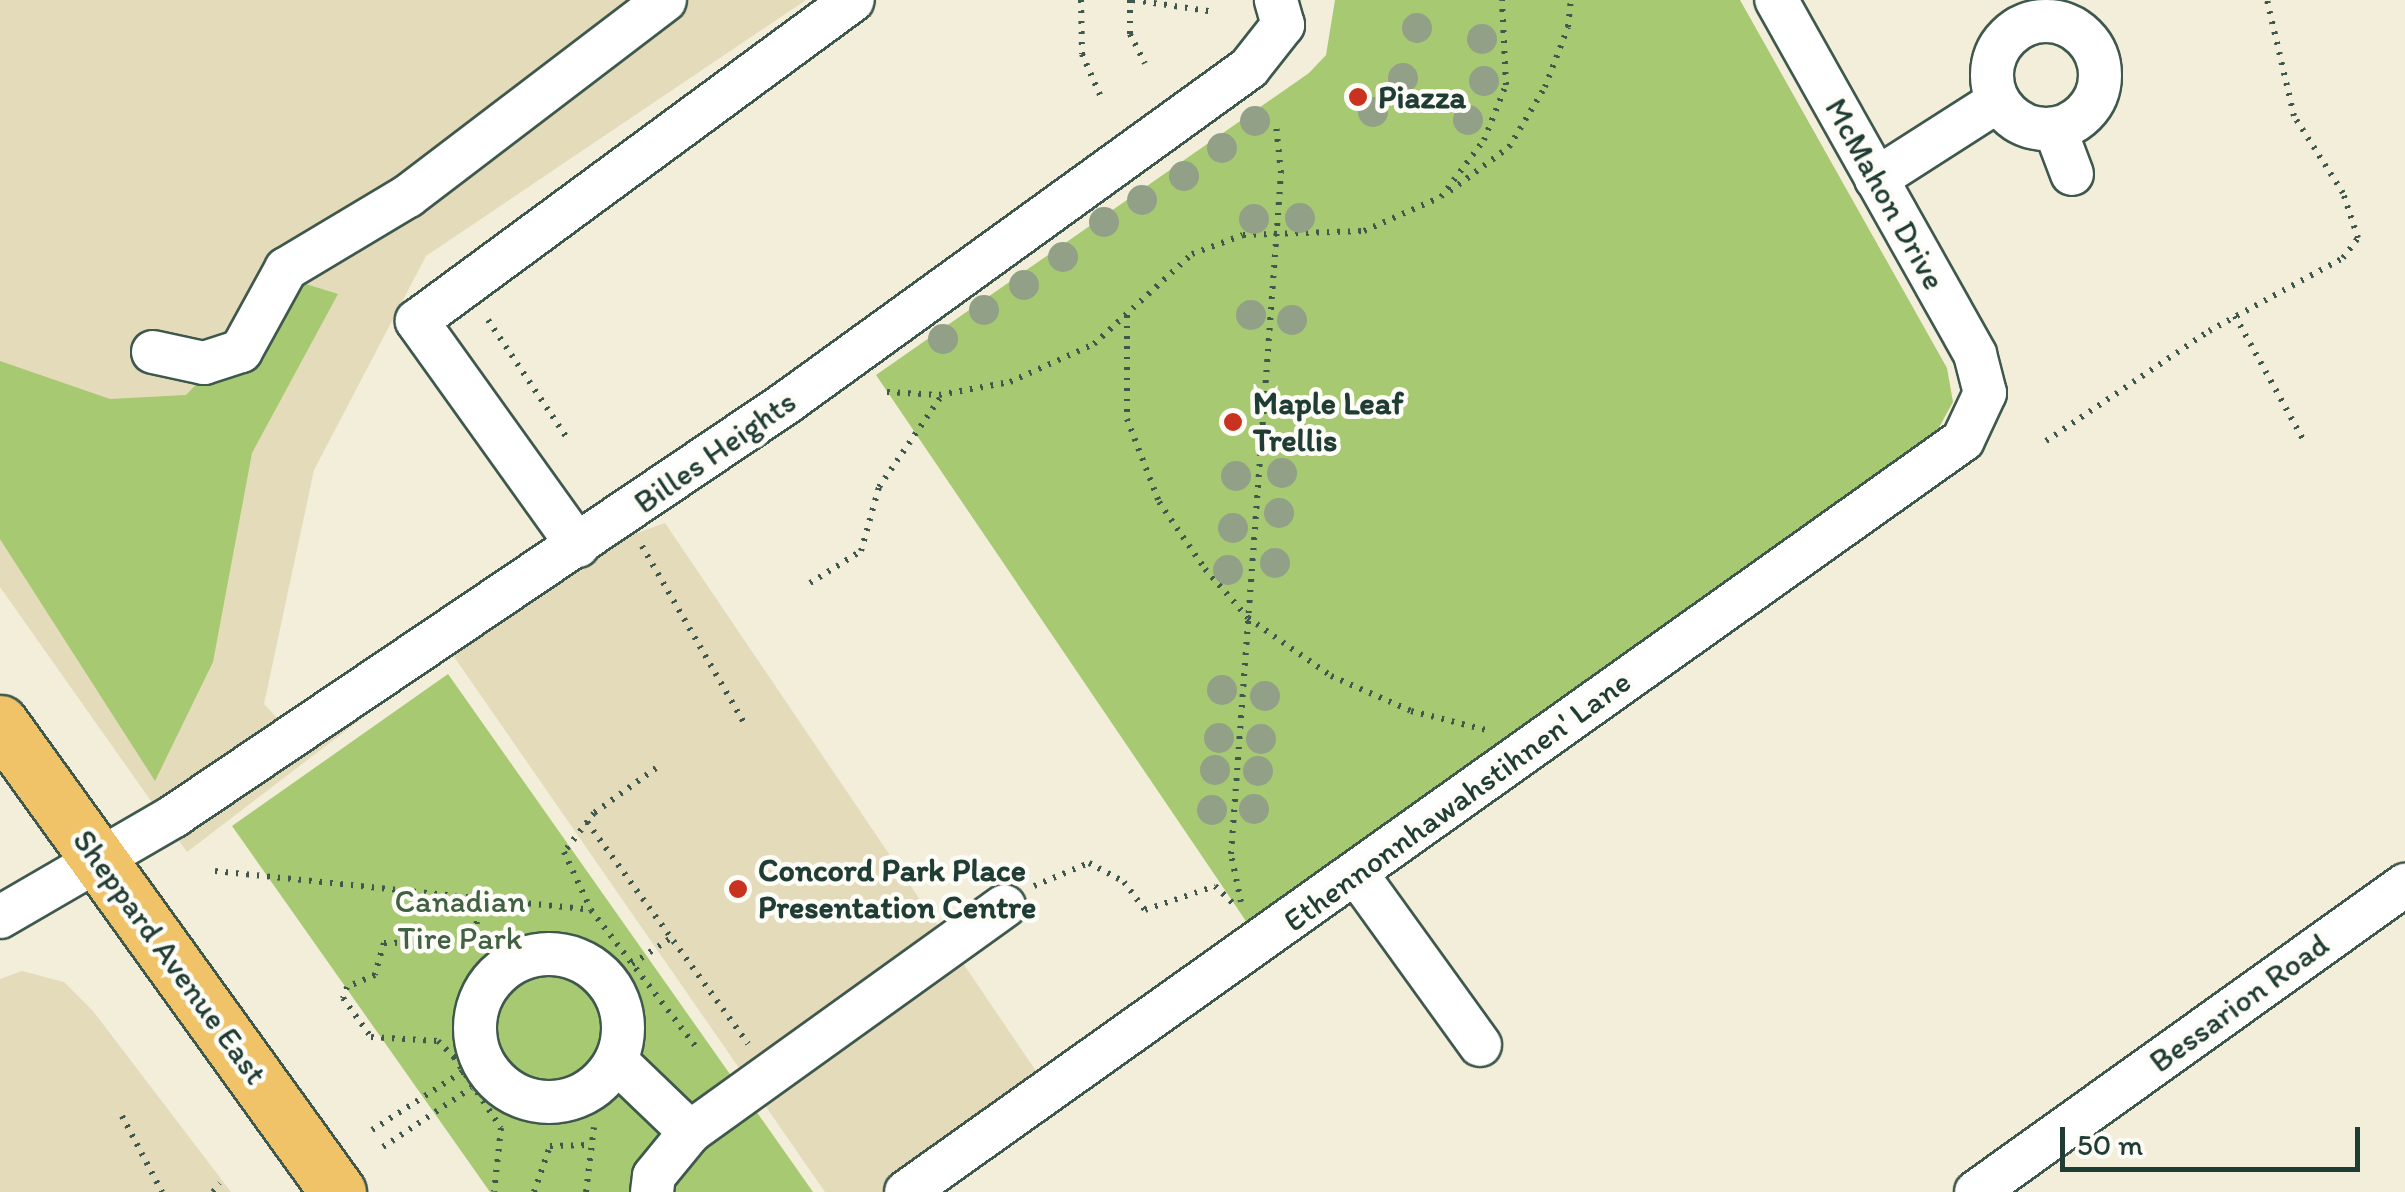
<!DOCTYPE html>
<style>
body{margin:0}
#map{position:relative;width:2405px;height:1192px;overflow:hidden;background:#f2eed9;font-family:Itim,sans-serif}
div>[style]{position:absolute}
.built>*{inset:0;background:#e4dbba}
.green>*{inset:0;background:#a7c972}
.path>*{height:6px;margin-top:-3px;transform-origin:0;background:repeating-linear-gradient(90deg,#3f584d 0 2.5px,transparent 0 10.5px)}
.roads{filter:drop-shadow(2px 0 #3f584d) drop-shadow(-2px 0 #3f584d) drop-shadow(0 2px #3f584d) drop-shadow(0 -2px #3f584d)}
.minor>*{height:42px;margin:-21px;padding:0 21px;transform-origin:21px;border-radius:21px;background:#fff}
.minor>.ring{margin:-21px;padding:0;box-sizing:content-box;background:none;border:42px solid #fff;border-radius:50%}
.major>*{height:55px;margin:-27.5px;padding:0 27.5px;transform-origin:27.5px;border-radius:27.5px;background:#f0c369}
.trees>*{width:30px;height:30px;margin:-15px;border-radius:50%;background:#91a087}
.dots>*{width:28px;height:28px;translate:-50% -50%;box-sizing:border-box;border:5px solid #fdfcf7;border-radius:50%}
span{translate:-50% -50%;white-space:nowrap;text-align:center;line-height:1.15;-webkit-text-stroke:9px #fdfcf7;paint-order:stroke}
.poi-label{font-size:32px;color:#1f3d34;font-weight:700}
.left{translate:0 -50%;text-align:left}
.street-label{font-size:32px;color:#1f3d34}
.park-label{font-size:32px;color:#416044}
.scale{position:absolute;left:2060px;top:1127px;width:300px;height:45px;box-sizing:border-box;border:5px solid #1f3d34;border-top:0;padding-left:12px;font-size:30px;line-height:35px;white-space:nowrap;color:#1f3d34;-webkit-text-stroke:8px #fdfcf7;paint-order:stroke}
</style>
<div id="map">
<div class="built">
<i style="clip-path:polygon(0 0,806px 0,426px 256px,314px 470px,264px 704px,279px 720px,530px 571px,665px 523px,1038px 1074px,883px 1192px,825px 1192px,450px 651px,187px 852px,0 587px)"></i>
<i style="clip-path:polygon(22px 971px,64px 982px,93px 1011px,231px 1192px,0 1192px,0 979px)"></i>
</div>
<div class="green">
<i style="clip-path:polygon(1335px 0,1740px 0,1947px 368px,1953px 402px,1937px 431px,1250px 927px,876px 375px,1309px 73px,1326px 55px)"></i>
<i style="clip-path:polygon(296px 281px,338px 294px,252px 453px,213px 662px,155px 781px,0 539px,0 361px,110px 399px,186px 395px)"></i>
<i style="clip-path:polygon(448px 674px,813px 1192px,490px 1192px,232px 826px)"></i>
</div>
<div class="path">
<i style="left:1081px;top:0;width:54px;rotate:88.9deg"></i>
<i style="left:1082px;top:54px;width:45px;rotate:66.3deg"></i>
<i style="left:1130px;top:0;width:34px;rotate:90deg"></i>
<i style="left:1130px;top:34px;width:33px;rotate:63deg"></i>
<i style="left:1133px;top:0;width:83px;rotate:8.3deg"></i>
<i style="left:1450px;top:191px;width:74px;rotate:-36.7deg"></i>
<i style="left:1509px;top:147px;width:70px;rotate:-59deg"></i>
<i style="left:1545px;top:87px;width:64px;rotate:-69deg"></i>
<i style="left:1568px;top:27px;width:27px;rotate:-84deg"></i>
<i style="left:1127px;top:315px;width:104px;rotate:90deg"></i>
<i style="left:1127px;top:419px;width:89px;rotate:68.9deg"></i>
<i style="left:1159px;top:502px;width:81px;rotate:55.5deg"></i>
<i style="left:1205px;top:569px;width:65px;rotate:48.7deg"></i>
<i style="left:1248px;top:618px;width:101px;rotate:34.9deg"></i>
<i style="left:1331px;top:676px;width:87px;rotate:23.6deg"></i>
<i style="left:1411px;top:711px;width:77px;rotate:14.2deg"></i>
<i style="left:2235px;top:316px;width:145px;rotate:61.1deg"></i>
<i style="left:488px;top:320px;width:142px;rotate:56.2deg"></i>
<i style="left:887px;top:392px;width:52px;rotate:3.3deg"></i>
<i style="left:939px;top:395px;width:72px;rotate:-10.4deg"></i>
<i style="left:1010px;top:382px;width:92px;rotate:-24.3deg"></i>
<i style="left:1094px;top:344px;width:133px;rotate:-42.6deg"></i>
<i style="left:1192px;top:254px;width:54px;rotate:-20.4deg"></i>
<i style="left:1243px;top:235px;width:121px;rotate:-1.9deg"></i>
<i style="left:1364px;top:231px;width:84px;rotate:-23.8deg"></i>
<i style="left:1441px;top:197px;width:71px;rotate:-53deg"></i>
<i style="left:1484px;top:140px;width:59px;rotate:-68.2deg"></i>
<i style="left:1506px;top:85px;width:85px;rotate:-92.7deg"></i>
<i style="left:2046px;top:441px;width:197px;rotate:-34deg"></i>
<i style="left:2209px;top:331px;width:153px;rotate:-28.6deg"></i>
<i style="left:2343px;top:258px;width:25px;rotate:-53deg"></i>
<i style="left:2358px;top:238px;width:47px;rotate:-108.4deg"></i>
<i style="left:2343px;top:193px;width:91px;rotate:-122.5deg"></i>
<i style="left:2294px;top:116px;width:119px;rotate:-103.1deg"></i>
<i style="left:642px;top:546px;width:208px;rotate:60deg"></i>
<i style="left:810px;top:583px;width:60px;rotate:-32.1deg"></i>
<i style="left:861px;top:551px;width:66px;rotate:-74.3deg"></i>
<i style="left:879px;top:487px;width:112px;rotate:-55.6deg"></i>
<i style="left:656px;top:768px;width:77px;rotate:144deg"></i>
<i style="left:594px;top:813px;width:49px;rotate:127.6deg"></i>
<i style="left:564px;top:852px;width:64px;rotate:65deg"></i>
<i style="left:591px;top:910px;width:178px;rotate:52.5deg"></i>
<i style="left:587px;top:822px;width:274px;rotate:54deg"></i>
<i style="left:215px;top:871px;width:378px;rotate:5.9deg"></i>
<i style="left:1034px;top:886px;width:60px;rotate:-22.7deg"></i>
<i style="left:1089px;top:863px;width:40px;rotate:28deg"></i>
<i style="left:1124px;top:882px;width:35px;rotate:53deg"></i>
<i style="left:1145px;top:910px;width:74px;rotate:-18.9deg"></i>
<i style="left:1215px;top:886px;width:29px;rotate:44deg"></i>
<i style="left:482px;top:901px;width:34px;rotate:104deg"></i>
<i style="left:474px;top:934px;width:16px;rotate:150deg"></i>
<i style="left:460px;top:942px;width:76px;rotate:179.2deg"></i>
<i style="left:384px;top:943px;width:33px;rotate:106deg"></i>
<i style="left:375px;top:975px;width:30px;rotate:157deg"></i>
<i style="left:347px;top:987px;width:12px;rotate:110deg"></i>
<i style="left:343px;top:998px;width:48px;rotate:54.3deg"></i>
<i style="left:371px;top:1037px;width:67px;rotate:3.4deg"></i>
<i style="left:438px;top:1041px;width:23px;rotate:45deg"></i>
<i style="left:454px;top:1057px;width:85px;rotate:56.5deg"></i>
<i style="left:501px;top:1128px;width:64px;rotate:96.2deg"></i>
<i style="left:1241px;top:902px;width:49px;rotate:-101.8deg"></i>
<i style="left:1231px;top:854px;width:683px;rotate:-85.8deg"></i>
<i style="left:1281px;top:173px;width:48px;rotate:-95.9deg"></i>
<i style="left:632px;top:964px;width:47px;rotate:-33.7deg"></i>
<i style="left:122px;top:1116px;width:86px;rotate:62.2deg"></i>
<i style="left:372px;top:1130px;width:107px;rotate:-32.8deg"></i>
<i style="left:383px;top:1147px;width:106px;rotate:-33.8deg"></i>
<i style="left:213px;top:1192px;width:11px;rotate:-52deg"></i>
<i style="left:534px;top:1192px;width:49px;rotate:-70.8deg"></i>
<i style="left:550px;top:1146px;width:42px;rotate:-1.4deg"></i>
<i style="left:586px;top:1192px;width:65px;rotate:-83deg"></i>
</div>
<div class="roads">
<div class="minor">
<i class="ring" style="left:1992px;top:21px;width:66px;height:66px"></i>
<i style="left:2055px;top:129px;width:48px;rotate:69.3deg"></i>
<i style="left:1876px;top:179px;width:145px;rotate:-32.6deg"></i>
<i style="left:153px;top:352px;width:52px;rotate:12.2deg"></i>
<i style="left:204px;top:363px;width:39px;rotate:-18deg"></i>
<i style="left:241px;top:351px;width:94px;rotate:-61.2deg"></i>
<i style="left:286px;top:269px;width:142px;rotate:-30.9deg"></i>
<i style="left:408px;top:196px;width:323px;rotate:-37.3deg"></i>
<i style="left:578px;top:546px;width:277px;rotate:-125.6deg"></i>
<i style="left:417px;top:321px;width:541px;rotate:-36.36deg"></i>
<i style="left:1356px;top:873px;width:212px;rotate:54.2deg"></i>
<i style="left:0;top:917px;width:201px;rotate:-30.1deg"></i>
<i style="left:174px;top:816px;width:738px;rotate:-34.01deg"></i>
<i style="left:786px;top:403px;width:571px;rotate:-35.89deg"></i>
<i style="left:1249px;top:68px;width:55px;rotate:-51.7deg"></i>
<i style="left:1283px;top:25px;width:26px;rotate:-106deg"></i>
<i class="ring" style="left:475px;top:954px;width:106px;height:106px"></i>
<i style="left:616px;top:1061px;width:103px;rotate:43.8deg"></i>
<i style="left:652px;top:1192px;width:16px;rotate:-83deg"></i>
<i style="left:654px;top:1176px;width:57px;rotate:-50.7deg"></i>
<i style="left:690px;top:1132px;width:387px;rotate:-35.7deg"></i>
<i style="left:906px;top:1192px;width:1297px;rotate:-35.43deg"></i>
<i style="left:1963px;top:440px;width:52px;rotate:-64.9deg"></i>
<i style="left:1985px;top:393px;width:40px;rotate:-104.4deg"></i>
<i style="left:1975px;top:354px;width:406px;rotate:-119.3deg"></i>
<i style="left:1976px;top:1192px;width:528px;rotate:-35.59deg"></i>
</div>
<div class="major">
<i style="left:0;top:723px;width:578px;rotate:54.22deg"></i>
</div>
</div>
<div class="trees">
<i style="left:1417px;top:28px"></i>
<i style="left:1482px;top:39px"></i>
<i style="left:1403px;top:78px"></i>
<i style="left:1484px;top:81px"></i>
<i style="left:1373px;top:112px"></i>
<i style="left:1468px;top:120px"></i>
<i style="left:1255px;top:121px"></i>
<i style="left:1222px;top:148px"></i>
<i style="left:1184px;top:176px"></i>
<i style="left:1142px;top:200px"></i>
<i style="left:1300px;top:218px"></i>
<i style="left:1254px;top:219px"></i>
<i style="left:1104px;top:222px"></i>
<i style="left:1063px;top:257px"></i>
<i style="left:1024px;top:285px"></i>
<i style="left:984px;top:310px"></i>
<i style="left:1251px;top:315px"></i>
<i style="left:1292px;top:320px"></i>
<i style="left:943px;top:339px"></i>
<i style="left:1282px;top:473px"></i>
<i style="left:1236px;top:476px"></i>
<i style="left:1279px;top:513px"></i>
<i style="left:1233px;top:528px"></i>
<i style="left:1275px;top:563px"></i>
<i style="left:1228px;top:570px"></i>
<i style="left:1222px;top:690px"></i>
<i style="left:1265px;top:696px"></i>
<i style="left:1219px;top:738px"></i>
<i style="left:1261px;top:739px"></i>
<i style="left:1215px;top:770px"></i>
<i style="left:1258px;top:771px"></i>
<i style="left:1254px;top:809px"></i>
<i style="left:1212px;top:810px"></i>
</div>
<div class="dots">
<i style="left:1358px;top:97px;background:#c8321e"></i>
<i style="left:1233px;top:422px;background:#c8321e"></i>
<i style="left:738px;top:889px;background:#c8321e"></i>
</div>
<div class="poi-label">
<span class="left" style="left:1378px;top:97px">Piazza</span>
<span class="left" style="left:1253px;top:422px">Maple Leaf<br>Trellis</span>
<span class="left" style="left:758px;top:889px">Concord Park Place<br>Presentation Centre</span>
</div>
<div class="street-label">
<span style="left:1885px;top:194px;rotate:61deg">McMahon Drive</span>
<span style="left:715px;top:452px;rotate:-35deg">Billes Heights</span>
<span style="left:1457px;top:801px;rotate:-36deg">Ethennonnhawahstihnen' Lane</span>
<span style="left:170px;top:957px;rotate:54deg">Sheppard Avenue East</span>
<span style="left:2239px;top:1003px;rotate:-36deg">Bessarion Road</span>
</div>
<div class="park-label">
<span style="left:460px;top:920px">Canadian<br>Tire Park</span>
</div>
<div class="scale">50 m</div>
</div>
